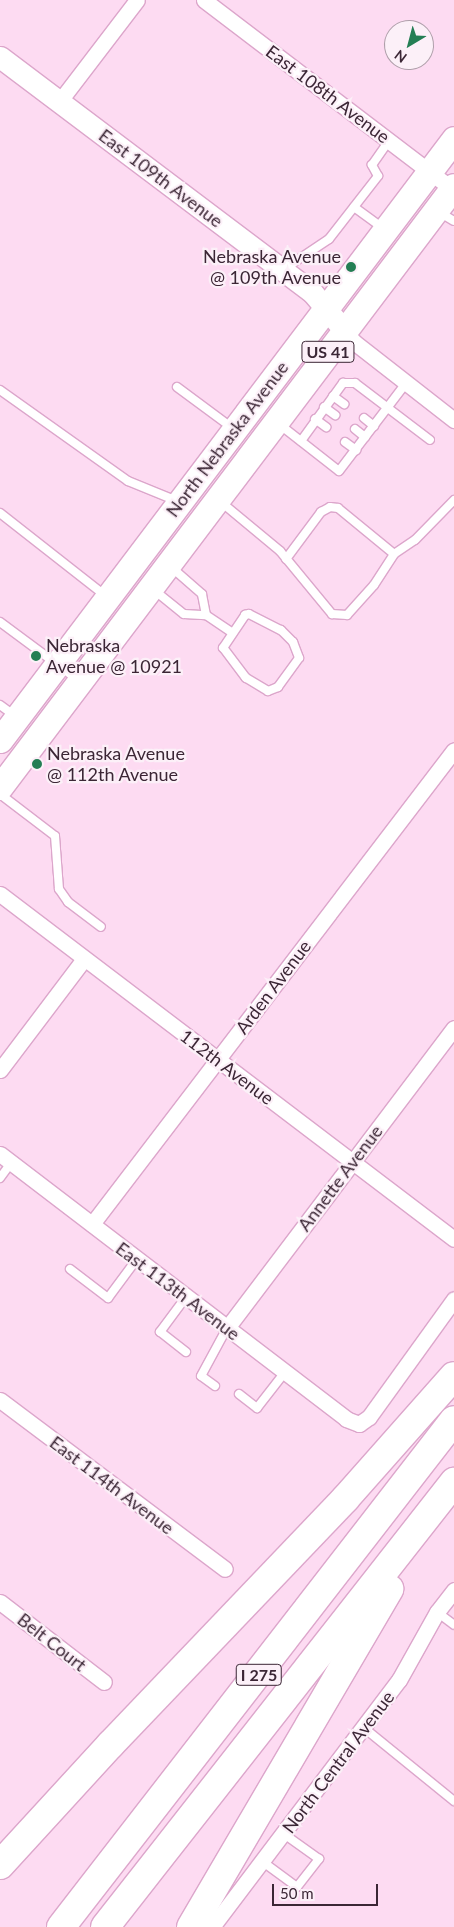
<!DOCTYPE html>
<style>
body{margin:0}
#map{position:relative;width:454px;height:1927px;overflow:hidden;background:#fddbf2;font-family:Lato,sans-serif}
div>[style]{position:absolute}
.roads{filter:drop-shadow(1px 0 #dca6cb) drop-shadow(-1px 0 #dca6cb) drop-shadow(0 1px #dca6cb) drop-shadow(0 -1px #dca6cb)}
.lane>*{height:8px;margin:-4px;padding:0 4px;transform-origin:4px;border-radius:4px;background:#fff}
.street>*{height:15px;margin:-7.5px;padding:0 7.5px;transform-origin:7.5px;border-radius:7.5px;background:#fff}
.secondary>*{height:21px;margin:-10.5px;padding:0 10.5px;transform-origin:10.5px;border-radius:10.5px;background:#fff}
.primary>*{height:25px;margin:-12.5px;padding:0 12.5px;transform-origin:12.5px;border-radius:12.5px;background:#fff}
.highway>*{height:28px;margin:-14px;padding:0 14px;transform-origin:14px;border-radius:14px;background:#fff}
.dots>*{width:14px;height:14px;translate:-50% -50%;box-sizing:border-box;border:2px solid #fcf0f8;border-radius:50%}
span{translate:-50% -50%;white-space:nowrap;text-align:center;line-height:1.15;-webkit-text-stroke:4.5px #fcf0f8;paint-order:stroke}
.shield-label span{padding:1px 4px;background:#fcf0f8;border:1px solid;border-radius:4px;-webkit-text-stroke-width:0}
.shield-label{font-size:16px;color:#3b2635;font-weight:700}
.street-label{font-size:18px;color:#3b2635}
.poi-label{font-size:18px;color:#3b2635}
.right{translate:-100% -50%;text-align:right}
.left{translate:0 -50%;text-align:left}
.north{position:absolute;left:384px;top:20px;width:50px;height:50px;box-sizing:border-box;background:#fcf0f8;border:1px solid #af9faa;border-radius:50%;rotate:217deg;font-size:14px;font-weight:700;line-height:20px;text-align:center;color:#3b2635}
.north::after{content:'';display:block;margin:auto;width:18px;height:22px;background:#247e54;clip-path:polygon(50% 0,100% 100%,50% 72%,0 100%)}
.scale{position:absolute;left:272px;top:1884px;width:106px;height:22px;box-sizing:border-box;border:2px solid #3b2635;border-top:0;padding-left:6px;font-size:15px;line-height:18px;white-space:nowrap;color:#3b2635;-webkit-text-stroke:4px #fcf0f8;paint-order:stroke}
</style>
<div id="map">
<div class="roads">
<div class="lane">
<i style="left:354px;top:207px;width:36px;rotate:36deg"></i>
<i style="left:439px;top:212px;width:17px;rotate:31deg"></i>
<i style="left:287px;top:271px;width:10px;rotate:-53deg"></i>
<i style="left:293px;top:263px;width:43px;rotate:-33.7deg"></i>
<i style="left:329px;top:239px;width:80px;rotate:-52.1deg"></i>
<i style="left:378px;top:176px;width:13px;rotate:-119deg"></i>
<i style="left:372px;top:165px;width:29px;rotate:-55deg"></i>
<i style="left:177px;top:387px;width:67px;rotate:36.5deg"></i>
<i style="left:0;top:390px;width:157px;rotate:35.4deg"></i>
<i style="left:128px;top:481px;width:53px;rotate:22.2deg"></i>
<i style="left:333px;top:396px;width:14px;rotate:36deg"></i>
<i style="left:324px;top:407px;width:14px;rotate:36deg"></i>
<i style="left:364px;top:418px;width:13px;rotate:39deg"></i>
<i style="left:315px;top:419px;width:14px;rotate:36deg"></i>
<i style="left:279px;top:424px;width:76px;rotate:38.1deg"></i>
<i style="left:339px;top:471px;width:111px;rotate:-52.7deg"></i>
<i style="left:355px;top:429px;width:13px;rotate:39deg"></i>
<i style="left:301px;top:441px;width:72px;rotate:-54.1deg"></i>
<i style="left:343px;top:383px;width:12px"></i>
<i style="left:355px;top:383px;width:94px;rotate:37.2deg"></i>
<i style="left:345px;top:442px;width:14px;rotate:36deg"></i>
<i style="left:221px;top:502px;width:77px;rotate:39.7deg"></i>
<i style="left:280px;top:551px;width:82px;rotate:50.5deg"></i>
<i style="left:332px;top:614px;width:15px;rotate:4deg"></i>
<i style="left:347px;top:615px;width:40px;rotate:-48deg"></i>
<i style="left:374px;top:585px;width:37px;rotate:-57deg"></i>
<i style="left:394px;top:554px;width:25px;rotate:-34deg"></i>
<i style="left:415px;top:540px;width:56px;rotate:-45.7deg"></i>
<i style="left:0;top:513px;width:135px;rotate:38.1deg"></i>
<i style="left:286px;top:559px;width:59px;rotate:-53.3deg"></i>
<i style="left:321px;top:512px;width:10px;rotate:-29deg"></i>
<i style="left:330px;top:507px;width:8px;rotate:7deg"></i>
<i style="left:338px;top:508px;width:72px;rotate:39.4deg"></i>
<i style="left:154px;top:590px;width:38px;rotate:39deg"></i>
<i style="left:184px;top:614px;width:22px;rotate:3deg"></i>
<i style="left:206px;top:615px;width:21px;rotate:-101deg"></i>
<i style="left:202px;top:594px;width:41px;rotate:-138.9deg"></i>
<i style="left:249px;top:614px;width:36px;rotate:27deg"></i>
<i style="left:281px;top:630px;width:17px;rotate:45deg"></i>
<i style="left:293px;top:642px;width:17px;rotate:69deg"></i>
<i style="left:299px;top:658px;width:36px;rotate:126deg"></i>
<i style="left:278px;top:687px;width:11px;rotate:158deg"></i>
<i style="left:268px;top:691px;width:26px;rotate:-149deg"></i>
<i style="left:246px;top:678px;width:38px;rotate:-127deg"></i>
<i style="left:223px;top:648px;width:40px;rotate:-56deg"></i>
<i style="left:245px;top:615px;width:4px;rotate:-14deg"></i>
<i style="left:206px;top:615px;width:32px;rotate:34deg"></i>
<i style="left:0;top:622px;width:97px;rotate:36.6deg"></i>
<i style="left:0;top:705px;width:19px;rotate:36deg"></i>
<i style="left:0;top:794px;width:69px;rotate:37.4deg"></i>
<i style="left:55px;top:836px;width:53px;rotate:85.7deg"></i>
<i style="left:59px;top:889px;width:16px;rotate:55deg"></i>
<i style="left:68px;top:902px;width:41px;rotate:37.1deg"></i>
<i style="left:0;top:1178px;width:19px;rotate:-54deg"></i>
<i style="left:70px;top:1269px;width:48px;rotate:37.3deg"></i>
<i style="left:108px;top:1298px;width:49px;rotate:-53.4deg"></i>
<i style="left:186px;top:1352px;width:33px;rotate:-142deg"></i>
<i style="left:160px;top:1332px;width:44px;rotate:-53.4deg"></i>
<i style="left:215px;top:1386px;width:17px;rotate:-144deg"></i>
<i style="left:201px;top:1376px;width:55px;rotate:-61.6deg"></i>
<i style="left:239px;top:1394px;width:23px;rotate:38deg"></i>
<i style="left:257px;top:1408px;width:46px;rotate:-52.1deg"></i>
<i style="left:437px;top:1612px;width:21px;rotate:37deg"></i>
<i style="left:364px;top:1728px;width:116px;rotate:39deg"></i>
<i style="left:263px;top:1862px;width:42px;rotate:36.3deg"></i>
<i style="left:297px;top:1887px;width:36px;rotate:-52deg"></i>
<i style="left:319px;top:1859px;width:43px;rotate:-144.5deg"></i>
</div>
<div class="street">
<i style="left:204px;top:0;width:312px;rotate:37.3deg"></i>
<i style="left:59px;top:102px;width:128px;rotate:-52.6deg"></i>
<i style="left:344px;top:330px;width:16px;rotate:50deg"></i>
<i style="left:354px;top:342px;width:127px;rotate:38deg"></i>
<i style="left:0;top:894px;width:570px;rotate:37.23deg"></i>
<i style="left:0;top:1070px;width:139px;rotate:-52.9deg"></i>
<i style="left:0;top:1154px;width:436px;rotate:37.4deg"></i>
<i style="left:346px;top:1419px;width:14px;rotate:21deg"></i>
<i style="left:359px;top:1424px;width:12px;rotate:-35deg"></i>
<i style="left:369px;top:1417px;width:145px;rotate:-54.2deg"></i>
<i style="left:92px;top:1224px;width:596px;rotate:-52.63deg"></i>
<i style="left:227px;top:1328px;width:376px;rotate:-52.9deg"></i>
<i style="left:0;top:1400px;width:281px;rotate:36.9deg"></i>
<i style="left:0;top:1602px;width:131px;rotate:37.6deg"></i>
<i style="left:212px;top:1927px;width:310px;rotate:-52.9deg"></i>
<i style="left:399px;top:1680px;width:78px;rotate:-60.8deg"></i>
<i style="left:437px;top:1612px;width:28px;rotate:-52deg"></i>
</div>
<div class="secondary">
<i style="left:0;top:57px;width:391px;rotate:37deg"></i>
<i style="left:312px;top:292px;width:50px;rotate:49.9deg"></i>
</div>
<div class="primary">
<i style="left:0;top:740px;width:753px;rotate:-52.93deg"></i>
<i style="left:0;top:787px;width:753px;rotate:-52.93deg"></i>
</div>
<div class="highway">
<i style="left:0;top:1865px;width:164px;rotate:-47.5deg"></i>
<i style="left:111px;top:1744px;width:339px;rotate:-46.3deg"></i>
<i style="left:345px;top:1499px;width:164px;rotate:-48.5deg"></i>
<i style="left:61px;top:1927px;width:641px;rotate:-52.22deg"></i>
<i style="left:105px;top:1927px;width:566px;rotate:-51.89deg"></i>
<i style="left:191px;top:1927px;width:392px;rotate:-59.6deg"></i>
</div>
</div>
<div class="dots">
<i style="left:351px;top:267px;background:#247e54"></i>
<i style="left:36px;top:656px;background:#247e54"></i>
<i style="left:37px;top:764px;background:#247e54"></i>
</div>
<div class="shield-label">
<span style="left:328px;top:352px">US 41</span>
<span style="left:259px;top:1675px">I 275</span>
</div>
<div class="street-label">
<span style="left:328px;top:94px;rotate:37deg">East 108th Avenue</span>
<span style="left:161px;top:178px;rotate:37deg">East 109th Avenue</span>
<span style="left:227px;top:439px;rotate:-53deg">North Nebraska Avenue</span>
<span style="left:273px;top:987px;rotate:-53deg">Arden Avenue</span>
<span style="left:227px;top:1067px;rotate:37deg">112th Avenue</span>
<span style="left:340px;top:1178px;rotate:-53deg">Annette Avenue</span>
<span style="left:178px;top:1291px;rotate:37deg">East 113th Avenue</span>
<span style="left:112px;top:1485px;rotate:37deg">East 114th Avenue</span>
<span style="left:52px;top:1642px;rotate:38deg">Belt Court</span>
<span style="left:338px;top:1762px;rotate:-53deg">North Central Avenue</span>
</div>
<div class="poi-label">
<span class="right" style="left:341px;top:267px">Nebraska Avenue<br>@ 109th Avenue</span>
<span class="left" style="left:46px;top:656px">Nebraska<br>Avenue @ 10921</span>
<span class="left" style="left:47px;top:764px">Nebraska Avenue<br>@ 112th Avenue</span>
</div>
<div class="north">N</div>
<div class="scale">50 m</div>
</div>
